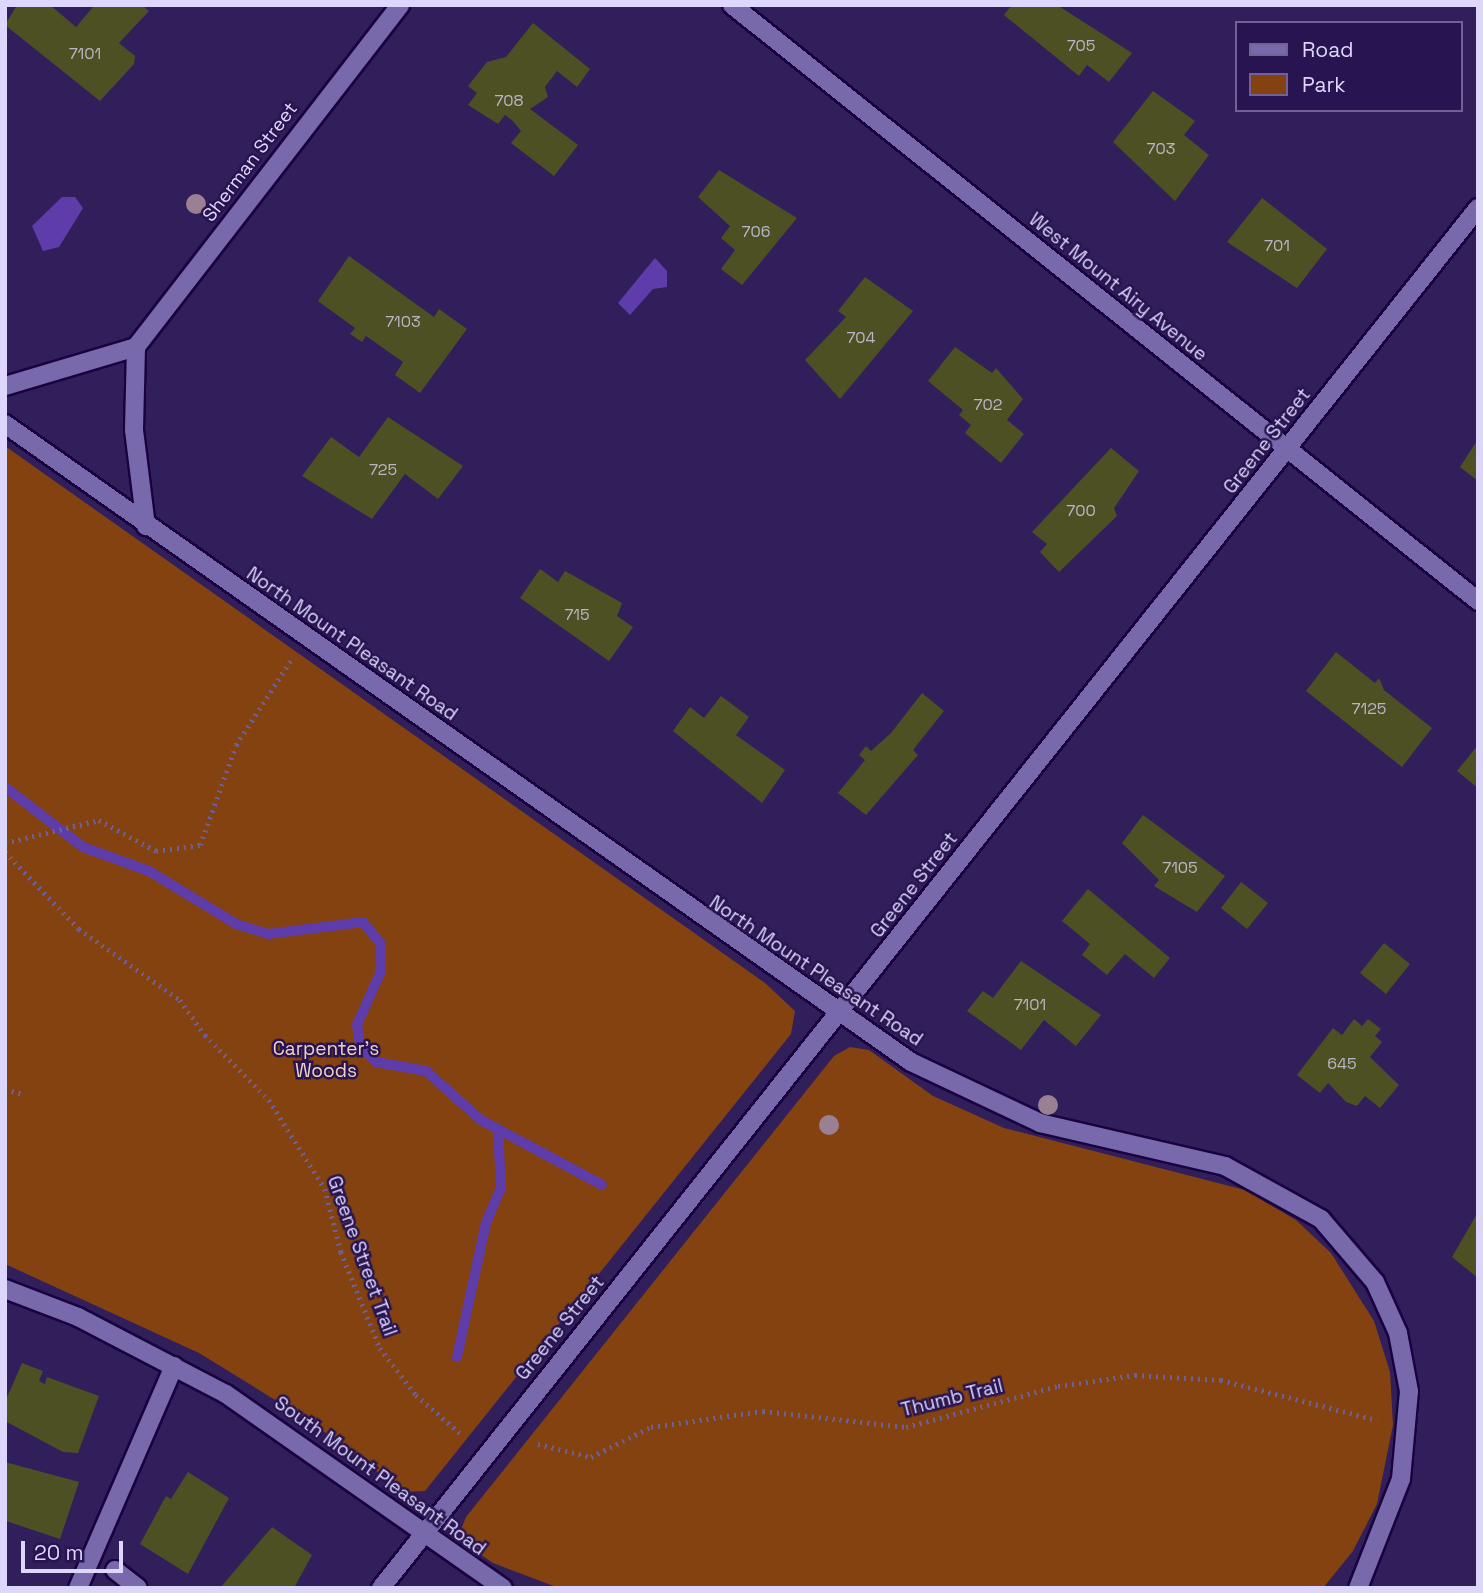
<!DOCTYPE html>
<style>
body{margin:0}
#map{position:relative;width:1483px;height:1593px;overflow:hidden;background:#311f5c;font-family:"Space Grotesk",sans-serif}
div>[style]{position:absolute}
.green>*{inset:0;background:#83420f}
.water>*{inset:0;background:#5e3dab}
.stream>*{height:10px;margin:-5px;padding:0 5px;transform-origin:5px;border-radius:5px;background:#5e3dab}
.building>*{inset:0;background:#4d5022}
.path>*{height:4.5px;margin-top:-2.25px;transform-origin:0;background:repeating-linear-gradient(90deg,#6d6094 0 2px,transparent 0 7px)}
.roads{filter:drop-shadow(2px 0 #1a023f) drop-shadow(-2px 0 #1a023f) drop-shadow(0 2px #1a023f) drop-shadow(0 -2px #1a023f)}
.minor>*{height:18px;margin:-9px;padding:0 9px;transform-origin:9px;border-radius:9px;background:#7769ac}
.trees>*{width:20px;height:20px;margin:-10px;border-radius:50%;background:#998193}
span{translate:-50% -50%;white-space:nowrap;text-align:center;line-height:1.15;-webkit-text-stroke:5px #271450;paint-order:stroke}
.number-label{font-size:16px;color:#b9b5c6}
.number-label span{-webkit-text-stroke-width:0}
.street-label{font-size:19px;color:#ddd7fd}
.park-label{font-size:19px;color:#eed1c0}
.frame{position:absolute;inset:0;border:7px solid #ddd7fd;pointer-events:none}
.legend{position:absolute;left:1235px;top:21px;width:228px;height:91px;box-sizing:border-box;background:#271450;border:2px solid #706295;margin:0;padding:9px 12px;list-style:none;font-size:21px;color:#ddd7fd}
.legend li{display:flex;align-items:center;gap:14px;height:35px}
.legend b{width:35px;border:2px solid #706295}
.scale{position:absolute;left:21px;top:1541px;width:102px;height:32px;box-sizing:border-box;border:4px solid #ddd7fd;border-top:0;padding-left:9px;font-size:21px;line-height:24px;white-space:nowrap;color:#ddd7fd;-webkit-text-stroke:5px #271450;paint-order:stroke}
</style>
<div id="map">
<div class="green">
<i style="clip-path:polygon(5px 446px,765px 983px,795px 1011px,791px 1034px,425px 1491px,404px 1492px,311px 1422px,199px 1353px,5px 1264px)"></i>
<i style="clip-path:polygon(850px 1047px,869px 1050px,933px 1096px,1004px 1128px,1245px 1190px,1296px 1220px,1331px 1253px,1374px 1321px,1390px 1372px,1393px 1425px,1377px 1504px,1353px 1551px,1323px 1588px,559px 1588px,493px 1563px,465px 1544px,460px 1532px,466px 1517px,834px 1056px)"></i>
</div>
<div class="water">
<i style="clip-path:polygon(62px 197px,75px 197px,83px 208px,59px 247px,43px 251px,32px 226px)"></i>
<i style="clip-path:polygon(655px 258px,667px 271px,667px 287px,653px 289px,630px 315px,618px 303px)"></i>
</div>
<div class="stream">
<i style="left:5px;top:787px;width:98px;rotate:37.6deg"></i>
<i style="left:83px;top:847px;width:70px;rotate:20deg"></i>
<i style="left:149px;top:871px;width:102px;rotate:31.3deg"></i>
<i style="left:236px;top:924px;width:34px;rotate:17deg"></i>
<i style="left:268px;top:934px;width:96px;rotate:-7.2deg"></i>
<i style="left:363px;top:922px;width:28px;rotate:51deg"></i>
<i style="left:381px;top:944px;width:29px;rotate:92deg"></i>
<i style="left:380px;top:973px;width:57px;rotate:113.9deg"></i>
<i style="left:357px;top:1025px;width:20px;rotate:81deg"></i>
<i style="left:360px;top:1045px;width:23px;rotate:47deg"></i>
<i style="left:376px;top:1062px;width:51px;rotate:10.2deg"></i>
<i style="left:426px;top:1071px;width:74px;rotate:41.7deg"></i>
<i style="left:481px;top:1120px;width:137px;rotate:28.2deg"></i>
<i style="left:457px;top:1357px;width:137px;rotate:-77.8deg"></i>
<i style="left:486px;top:1223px;width:39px;rotate:-67deg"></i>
<i style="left:501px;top:1187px;width:58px;rotate:-93deg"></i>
</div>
<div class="building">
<i style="clip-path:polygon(17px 5px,50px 5px,76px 27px,93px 7px,142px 5px,149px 11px,119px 43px,135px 56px,134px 64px,100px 101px,5px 25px)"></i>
<i style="clip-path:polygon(1012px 5px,1057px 5px,1132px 53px,1109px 82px,1087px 65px,1079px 76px,1004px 15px)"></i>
<i style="clip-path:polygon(533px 23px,590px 69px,577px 87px,557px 71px,545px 87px,548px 97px,530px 109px,578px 145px,554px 176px,511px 143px,521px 131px,513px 121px,505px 115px,498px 124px,468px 105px,477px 93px,468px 86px,487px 62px,506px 57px)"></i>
<i style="clip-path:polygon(1153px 91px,1195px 121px,1184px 135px,1209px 155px,1175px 201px,1113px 142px)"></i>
<i style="clip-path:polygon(719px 170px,797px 218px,742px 285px,721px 269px,735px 250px,721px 238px,730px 226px,698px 197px)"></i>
<i style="clip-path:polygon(1262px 198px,1327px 249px,1297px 288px,1227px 242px)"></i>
<i style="clip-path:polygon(349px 256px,434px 317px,439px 309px,467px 329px,420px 393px,395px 375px,403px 362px,366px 336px,362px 342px,350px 334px,355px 328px,318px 301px)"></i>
<i style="clip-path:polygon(865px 277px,913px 311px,840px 399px,805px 360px,846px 317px,838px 311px)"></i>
<i style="clip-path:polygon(955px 347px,992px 373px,996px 368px,1023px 399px,1007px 420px,1024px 434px,1001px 463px,965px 433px,971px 425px,959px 415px,963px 410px,928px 381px)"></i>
<i style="clip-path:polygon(388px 417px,463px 466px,438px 499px,405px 474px,372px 519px,302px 476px,331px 437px,359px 457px)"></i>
<i style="clip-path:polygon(1478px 439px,1478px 481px,1460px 467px)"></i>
<i style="clip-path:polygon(1111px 448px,1139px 471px,1114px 508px,1117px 516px,1059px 572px,1040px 552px,1047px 544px,1032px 532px)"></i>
<i style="clip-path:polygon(540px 569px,558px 582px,565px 571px,622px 603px,617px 616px,633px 627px,609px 661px,520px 598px)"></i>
<i style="clip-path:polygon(1336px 652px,1375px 683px,1379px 678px,1384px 690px,1432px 728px,1402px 767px,1306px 691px)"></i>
<i style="clip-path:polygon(922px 693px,944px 711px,913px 750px,918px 755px,866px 815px,838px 793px,865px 760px,859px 755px,866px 746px,871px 751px,891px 733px)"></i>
<i style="clip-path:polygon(721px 696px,749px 717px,736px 735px,785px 770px,762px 803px,673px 731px,690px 707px,704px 718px)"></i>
<i style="clip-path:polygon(1478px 745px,1478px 788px,1457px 771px)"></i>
<i style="clip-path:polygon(1143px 815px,1225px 876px,1197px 912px,1154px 886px,1159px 880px,1122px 843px)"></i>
<i style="clip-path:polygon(1241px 882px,1268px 903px,1247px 929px,1221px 908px)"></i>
<i style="clip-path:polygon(1088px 889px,1170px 958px,1154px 978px,1125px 954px,1107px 975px,1082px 955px,1090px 944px,1062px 921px)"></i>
<i style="clip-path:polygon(1384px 943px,1410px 964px,1386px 994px,1360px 973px)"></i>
<i style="clip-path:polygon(1021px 961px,1101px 1015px,1076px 1046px,1044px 1020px,1021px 1050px,967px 1011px,983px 991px,993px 998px)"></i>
<i style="clip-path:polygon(1354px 1019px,1362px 1026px,1368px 1019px,1381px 1029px,1375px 1036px,1382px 1042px,1370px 1057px,1399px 1085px,1380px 1108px,1365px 1096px,1357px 1106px,1346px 1102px,1328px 1083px,1320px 1093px,1297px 1075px,1333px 1028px,1342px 1035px)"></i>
<i style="clip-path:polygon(1478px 1212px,1478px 1278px,1452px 1257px)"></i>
<i style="clip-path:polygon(22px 1363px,43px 1371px,39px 1381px,45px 1384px,47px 1377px,99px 1396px,78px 1453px,63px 1452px,5px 1421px,5px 1402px)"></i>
<i style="clip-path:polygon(5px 1462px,79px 1482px,60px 1539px,6px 1521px)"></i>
<i style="clip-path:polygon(188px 1472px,229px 1498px,188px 1574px,140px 1544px,166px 1496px,171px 1499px)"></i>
<i style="clip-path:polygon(272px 1527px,312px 1555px,294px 1588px,220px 1588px)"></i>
</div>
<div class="path">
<i style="left:5px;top:843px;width:97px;rotate:-13.7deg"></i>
<i style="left:99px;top:820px;width:65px;rotate:28.5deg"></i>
<i style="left:156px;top:851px;width:44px;rotate:-7.8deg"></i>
<i style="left:200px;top:845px;width:106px;rotate:-70.2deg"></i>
<i style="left:236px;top:745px;width:105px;rotate:-57.1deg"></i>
<i style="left:5px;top:852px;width:107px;rotate:46.1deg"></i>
<i style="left:79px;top:929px;width:123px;rotate:35.1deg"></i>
<i style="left:180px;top:1000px;width:43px;rotate:54.5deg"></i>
<i style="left:205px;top:1035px;width:91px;rotate:45.4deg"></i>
<i style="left:269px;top:1100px;width:105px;rotate:57.8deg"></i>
<i style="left:325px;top:1189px;width:65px;rotate:75.7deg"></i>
<i style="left:341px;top:1252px;width:104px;rotate:67.9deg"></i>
<i style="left:380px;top:1348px;width:59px;rotate:52.5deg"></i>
<i style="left:416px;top:1395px;width:58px;rotate:40.8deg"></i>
<i style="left:5px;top:1089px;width:19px;rotate:16deg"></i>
<i style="left:538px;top:1444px;width:55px;rotate:13.8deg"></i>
<i style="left:591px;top:1457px;width:67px;rotate:-26.6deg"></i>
<i style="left:651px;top:1427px;width:113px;rotate:-8.1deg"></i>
<i style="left:763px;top:1411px;width:144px;rotate:6.4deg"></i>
<i style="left:906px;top:1427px;width:157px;rotate:-15.1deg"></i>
<i style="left:1058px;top:1386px;width:78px;rotate:-8.1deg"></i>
<i style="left:1135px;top:1375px;width:86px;rotate:3.3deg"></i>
<i style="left:1221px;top:1380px;width:161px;rotate:14.4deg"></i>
</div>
<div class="roads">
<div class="minor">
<i style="left:732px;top:5px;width:955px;rotate:38.62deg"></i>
<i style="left:136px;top:347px;width:83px;rotate:91.4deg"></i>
<i style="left:134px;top:430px;width:97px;rotate:82.9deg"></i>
<i style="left:5px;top:386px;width:137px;rotate:-16.6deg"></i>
<i style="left:136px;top:347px;width:432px;rotate:-52.3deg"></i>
<i style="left:5px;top:424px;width:1108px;rotate:35.15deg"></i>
<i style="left:911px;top:1062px;width:143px;rotate:25.3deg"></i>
<i style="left:1040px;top:1123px;width:190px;rotate:13.1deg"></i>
<i style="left:1225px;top:1166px;width:110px;rotate:28.9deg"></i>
<i style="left:1321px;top:1219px;width:83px;rotate:49.4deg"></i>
<i style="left:1375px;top:1282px;width:56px;rotate:65.7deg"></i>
<i style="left:1398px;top:1333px;width:59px;rotate:79.3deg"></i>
<i style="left:1409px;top:1391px;width:88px;rotate:95.2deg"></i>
<i style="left:1401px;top:1479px;width:117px;rotate:111.5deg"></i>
<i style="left:5px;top:1289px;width:78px;rotate:21deg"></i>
<i style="left:78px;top:1317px;width:167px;rotate:27.5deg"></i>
<i style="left:226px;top:1394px;width:338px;rotate:35deg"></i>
<i style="left:115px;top:1570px;width:29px;rotate:38deg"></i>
<i style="left:78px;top:1588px;width:242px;rotate:-66.6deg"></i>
<i style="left:381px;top:1588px;width:1763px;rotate:-51.52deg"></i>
</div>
</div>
<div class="trees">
<i style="left:196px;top:204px"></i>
<i style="left:1048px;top:1105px"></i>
<i style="left:829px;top:1125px"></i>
</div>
<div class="number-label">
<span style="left:1081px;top:46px">705</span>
<span style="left:85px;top:54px">7101</span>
<span style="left:509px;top:101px">708</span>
<span style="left:1161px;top:149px">703</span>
<span style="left:756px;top:232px">706</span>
<span style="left:1277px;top:246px">701</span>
<span style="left:403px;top:322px">7103</span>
<span style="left:861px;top:338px">704</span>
<span style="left:988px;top:405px">702</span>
<span style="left:383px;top:470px">725</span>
<span style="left:1081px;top:511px">700</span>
<span style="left:577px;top:615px">715</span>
<span style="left:1369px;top:709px">7125</span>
<span style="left:1180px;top:868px">7105</span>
<span style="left:1030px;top:1005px">7101</span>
<span style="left:1342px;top:1064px">645</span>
</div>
<div class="street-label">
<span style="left:250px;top:162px;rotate:-53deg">Sherman Street</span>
<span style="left:1118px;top:287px;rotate:39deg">West Mount Airy Avenue</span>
<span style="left:1267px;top:441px;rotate:-52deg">Greene Street</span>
<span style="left:352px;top:644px;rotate:35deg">North Mount Pleasant Road</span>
<span style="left:914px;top:885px;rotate:-52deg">Greene Street</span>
<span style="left:816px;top:971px;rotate:34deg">North Mount Pleasant Road</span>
<span style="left:362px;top:1256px;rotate:70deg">Greene Street Trail</span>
<span style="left:560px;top:1328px;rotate:-51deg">Greene Street</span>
<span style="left:952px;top:1398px;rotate:-14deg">Thumb Trail</span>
<span style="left:380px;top:1476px;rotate:36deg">South Mount Pleasant Road</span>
</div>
<div class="park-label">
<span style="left:326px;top:1060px">Carpenter's<br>Woods</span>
</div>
<div class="frame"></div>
<ul class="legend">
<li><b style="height:9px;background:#7769ac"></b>Road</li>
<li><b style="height:19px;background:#83420f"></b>Park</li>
</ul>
<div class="scale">20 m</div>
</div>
